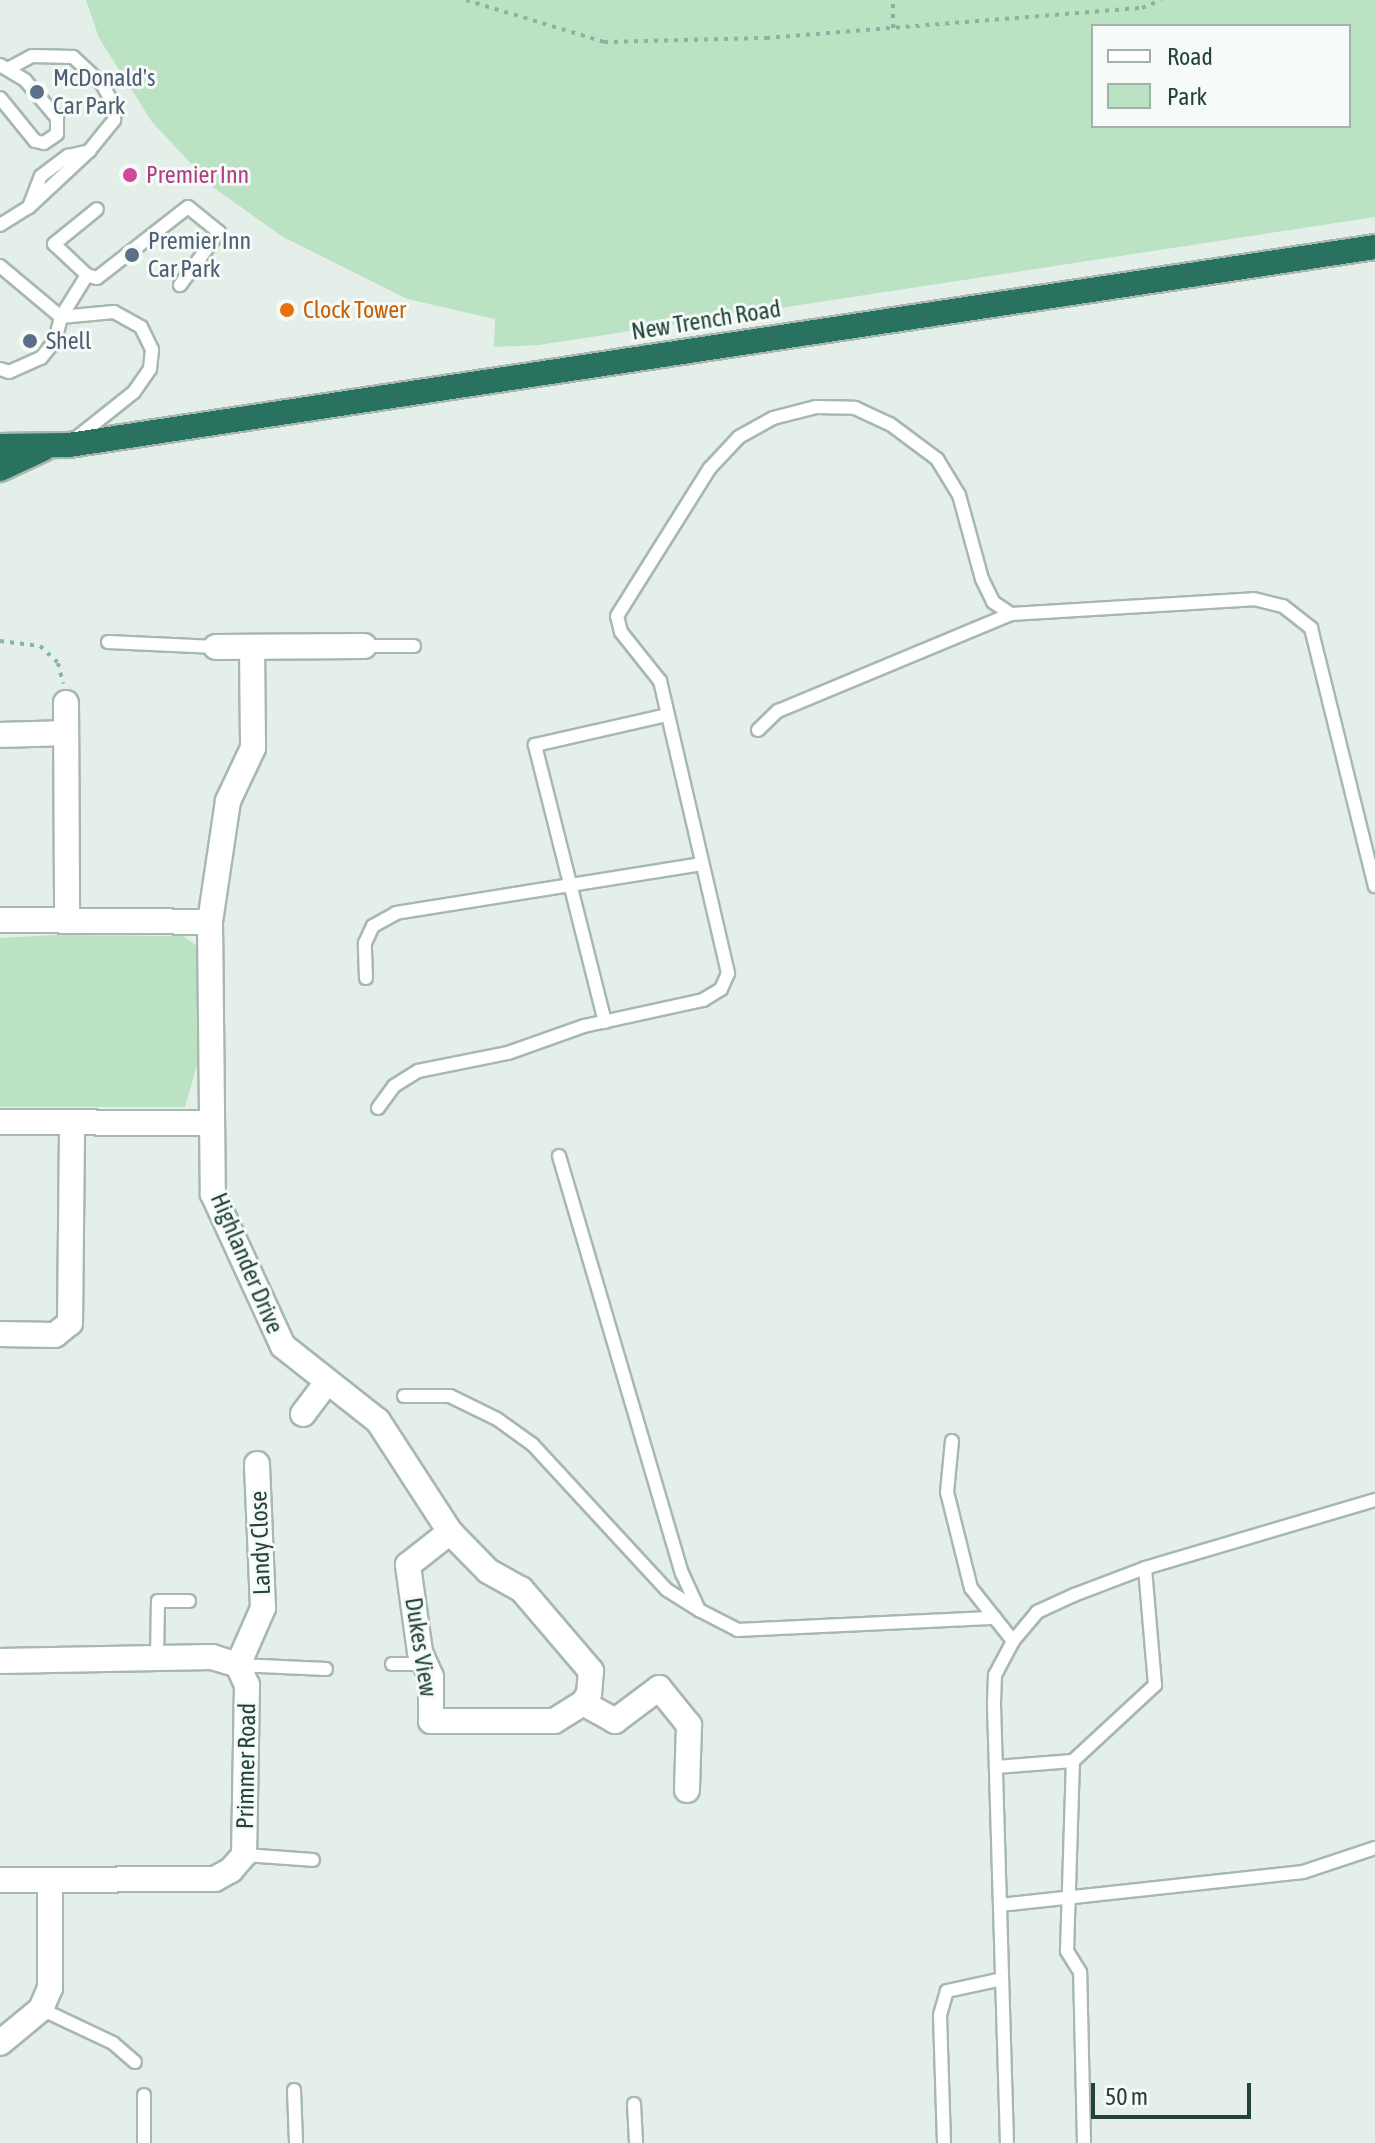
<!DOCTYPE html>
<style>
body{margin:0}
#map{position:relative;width:1375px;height:2143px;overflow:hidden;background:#e5efea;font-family:"Asap Condensed",sans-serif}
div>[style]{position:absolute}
.green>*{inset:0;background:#bce2c4}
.path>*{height:4px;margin-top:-2px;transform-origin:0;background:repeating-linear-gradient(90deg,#82b6a3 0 4px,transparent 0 10px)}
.roads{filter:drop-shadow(2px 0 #a7b8b1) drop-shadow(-2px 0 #a7b8b1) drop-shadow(0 2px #a7b8b1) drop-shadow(0 -2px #a7b8b1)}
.lane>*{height:12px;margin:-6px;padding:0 6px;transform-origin:6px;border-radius:6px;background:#fff}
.street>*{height:24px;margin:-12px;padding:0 12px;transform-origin:12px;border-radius:12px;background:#fff}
.highway>*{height:24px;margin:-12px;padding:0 12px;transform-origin:12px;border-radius:12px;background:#2a7260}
.dots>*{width:22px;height:22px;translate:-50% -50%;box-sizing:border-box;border:4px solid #f6fbf8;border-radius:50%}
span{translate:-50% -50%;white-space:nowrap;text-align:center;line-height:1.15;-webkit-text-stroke:6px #f6fbf8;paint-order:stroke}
.service-label{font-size:24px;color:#4e5e75}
.left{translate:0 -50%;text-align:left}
.hotel-label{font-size:24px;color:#b23c85}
.food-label{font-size:24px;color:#c56008}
.street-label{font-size:24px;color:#224339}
.legend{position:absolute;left:1091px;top:24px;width:260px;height:104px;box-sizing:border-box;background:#f6fbf8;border:2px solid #a1b1ac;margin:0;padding:10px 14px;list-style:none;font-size:24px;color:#224339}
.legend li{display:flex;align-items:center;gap:16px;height:40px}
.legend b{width:40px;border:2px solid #a1b1ac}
.scale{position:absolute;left:1091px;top:2083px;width:160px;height:36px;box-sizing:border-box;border:4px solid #224339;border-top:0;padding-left:10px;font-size:24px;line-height:28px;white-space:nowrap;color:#224339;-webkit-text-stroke:6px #f6fbf8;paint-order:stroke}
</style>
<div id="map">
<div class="green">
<i style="clip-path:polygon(evenodd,86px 0,1375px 0,1375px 217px,539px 345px,494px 347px,495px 319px,407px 299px,283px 237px,214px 188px,152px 122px,99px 38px,86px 0,1349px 26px,1349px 126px,1093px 126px,1093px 26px,1349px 26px)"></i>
<i style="clip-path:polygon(54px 935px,183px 936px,197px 946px,198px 1062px,185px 1107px,0 1107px,0 938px)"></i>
</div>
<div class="path">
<i style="left:466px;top:0;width:144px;rotate:16.9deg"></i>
<i style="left:604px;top:42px;width:162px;rotate:-1.4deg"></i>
<i style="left:766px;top:38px;width:377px;rotate:-4.6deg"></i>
<i style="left:1142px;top:8px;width:21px;rotate:-23deg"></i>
<i style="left:893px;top:28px;width:28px;rotate:-90deg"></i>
<i style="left:0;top:641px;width:40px;rotate:7.1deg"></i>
<i style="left:40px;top:646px;width:25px;rotate:43deg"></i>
<i style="left:58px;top:663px;width:21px;rotate:76deg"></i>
</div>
<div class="roads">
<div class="lane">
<i style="left:0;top:65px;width:29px;rotate:31deg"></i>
<i style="left:25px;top:80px;width:50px;rotate:49.9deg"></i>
<i style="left:57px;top:118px;width:16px;rotate:90deg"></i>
<i style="left:57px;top:134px;width:16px;rotate:145deg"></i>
<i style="left:44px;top:143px;width:9px;rotate:-167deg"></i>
<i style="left:35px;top:141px;width:55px;rotate:-129.1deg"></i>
<i style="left:29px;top:207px;width:82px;rotate:-43deg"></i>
<i style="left:0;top:225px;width:34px;rotate:-32deg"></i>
<i style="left:29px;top:207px;width:33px;rotate:-69deg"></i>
<i style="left:41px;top:176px;width:34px;rotate:-37deg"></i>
<i style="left:68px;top:156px;width:22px;rotate:-13deg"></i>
<i style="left:89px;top:151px;width:40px;rotate:-51deg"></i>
<i style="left:114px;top:120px;width:12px;rotate:-85deg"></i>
<i style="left:115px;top:108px;width:27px;rotate:-118deg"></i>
<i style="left:102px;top:84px;width:40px;rotate:-137deg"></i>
<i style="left:73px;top:57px;width:41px;rotate:-178.6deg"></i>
<i style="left:32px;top:56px;width:24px;rotate:152deg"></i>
<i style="left:0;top:266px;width:80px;rotate:39.9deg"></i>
<i style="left:87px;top:275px;width:10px;rotate:17deg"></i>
<i style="left:97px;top:278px;width:115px;rotate:-38deg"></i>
<i style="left:188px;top:207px;width:40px;rotate:39deg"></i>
<i style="left:219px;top:232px;width:66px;rotate:126.3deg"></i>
<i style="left:61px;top:317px;width:53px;rotate:-5.4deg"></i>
<i style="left:114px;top:312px;width:31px;rotate:29deg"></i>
<i style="left:141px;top:327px;width:25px;rotate:64deg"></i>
<i style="left:152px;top:350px;width:19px;rotate:96deg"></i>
<i style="left:150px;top:369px;width:28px;rotate:125deg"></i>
<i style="left:134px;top:392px;width:75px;rotate:141.5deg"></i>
<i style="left:0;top:369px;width:9px;rotate:18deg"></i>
<i style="left:9px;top:372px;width:35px;rotate:-24deg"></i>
<i style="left:41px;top:358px;width:22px;rotate:-51deg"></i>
<i style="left:55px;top:341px;width:25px;rotate:-76deg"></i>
<i style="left:61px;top:317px;width:49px;rotate:-58.2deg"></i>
<i style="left:87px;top:275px;width:45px;rotate:-136.8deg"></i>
<i style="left:54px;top:244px;width:55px;rotate:-39.1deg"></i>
<i style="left:108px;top:642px;width:108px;rotate:2.7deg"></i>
<i style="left:364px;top:646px;width:50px"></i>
<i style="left:758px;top:730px;width:28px;rotate:-44deg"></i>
<i style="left:778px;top:711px;width:252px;rotate:-22.6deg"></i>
<i style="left:366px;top:978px;width:35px;rotate:-92deg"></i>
<i style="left:365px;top:943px;width:19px;rotate:-65deg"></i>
<i style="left:373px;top:926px;width:26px;rotate:-29deg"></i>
<i style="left:396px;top:913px;width:310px;rotate:-9.1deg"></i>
<i style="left:605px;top:1022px;width:286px;rotate:-104.2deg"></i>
<i style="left:535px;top:745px;width:135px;rotate:-12.8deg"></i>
<i style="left:378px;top:1108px;width:27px;rotate:-54deg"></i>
<i style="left:394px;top:1086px;width:28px;rotate:-32deg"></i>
<i style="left:418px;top:1071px;width:92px;rotate:-11.3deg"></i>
<i style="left:508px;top:1053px;width:81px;rotate:-19.6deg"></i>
<i style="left:584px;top:1026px;width:122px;rotate:-12.3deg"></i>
<i style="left:703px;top:1000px;width:21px;rotate:-31deg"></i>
<i style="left:721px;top:989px;width:17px;rotate:-66deg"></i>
<i style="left:728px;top:973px;width:300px;rotate:-103.1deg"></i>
<i style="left:660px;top:681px;width:63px;rotate:-128.5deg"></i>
<i style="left:621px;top:632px;width:16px;rotate:-104deg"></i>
<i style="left:617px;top:616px;width:175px;rotate:-57.9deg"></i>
<i style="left:710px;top:468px;width:42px;rotate:-46.9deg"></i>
<i style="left:739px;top:437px;width:39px;rotate:-29deg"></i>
<i style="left:773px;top:418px;width:44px;rotate:-14.3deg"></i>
<i style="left:816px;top:407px;width:39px;rotate:1deg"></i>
<i style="left:855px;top:408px;width:38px;rotate:25deg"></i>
<i style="left:890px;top:424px;width:59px;rotate:36.7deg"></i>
<i style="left:937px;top:459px;width:42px;rotate:58.6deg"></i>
<i style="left:959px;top:495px;width:87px;rotate:74.7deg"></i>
<i style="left:982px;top:579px;width:25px;rotate:64deg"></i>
<i style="left:993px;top:602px;width:22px;rotate:34deg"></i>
<i style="left:1011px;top:614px;width:243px;rotate:-3.5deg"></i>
<i style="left:1254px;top:599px;width:30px;rotate:14deg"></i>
<i style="left:1283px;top:606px;width:36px;rotate:38deg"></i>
<i style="left:1311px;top:628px;width:266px;rotate:76.1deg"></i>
<i style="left:559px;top:1156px;width:435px;rotate:73.6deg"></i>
<i style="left:682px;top:1573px;width:41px;rotate:65.3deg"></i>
<i style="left:699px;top:1610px;width:44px;rotate:27.1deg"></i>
<i style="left:738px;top:1630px;width:257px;rotate:-2.7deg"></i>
<i style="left:404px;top:1396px;width:46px"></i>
<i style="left:450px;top:1396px;width:52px;rotate:26.1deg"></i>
<i style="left:497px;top:1419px;width:44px;rotate:35.8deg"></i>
<i style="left:533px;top:1445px;width:197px;rotate:47.3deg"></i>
<i style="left:667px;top:1590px;width:38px;rotate:32deg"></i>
<i style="left:952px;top:1441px;width:51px;rotate:95.6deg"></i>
<i style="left:947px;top:1492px;width:99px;rotate:76deg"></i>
<i style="left:971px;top:1588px;width:68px;rotate:51.6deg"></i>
<i style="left:157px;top:1658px;width:57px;rotate:-89deg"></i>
<i style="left:158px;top:1601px;width:31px"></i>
<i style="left:392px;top:1664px;width:33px"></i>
<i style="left:238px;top:1665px;width:88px;rotate:2.6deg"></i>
<i style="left:996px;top:1767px;width:77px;rotate:-4.5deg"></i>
<i style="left:244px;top:1855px;width:69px;rotate:4.1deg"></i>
<i style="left:1000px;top:1905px;width:305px;rotate:-6.2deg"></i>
<i style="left:1303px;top:1872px;width:76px;rotate:-18.4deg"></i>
<i style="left:41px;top:2009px;width:80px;rotate:25.3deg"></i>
<i style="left:113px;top:2043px;width:29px;rotate:41deg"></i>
<i style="left:294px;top:2090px;width:53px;rotate:87.8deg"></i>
<i style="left:634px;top:2104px;width:39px;rotate:87deg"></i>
<i style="left:144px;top:2143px;width:48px;rotate:-90deg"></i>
<i style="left:944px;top:2143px;width:128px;rotate:-91.8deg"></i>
<i style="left:940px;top:2015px;width:25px;rotate:-74deg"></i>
<i style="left:947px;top:1991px;width:56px;rotate:-12.3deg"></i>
<i style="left:1007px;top:2143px;width:440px;rotate:-91.7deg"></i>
<i style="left:994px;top:1703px;width:28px;rotate:-88deg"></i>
<i style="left:995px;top:1675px;width:38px;rotate:-62deg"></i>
<i style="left:1013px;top:1641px;width:38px;rotate:-50deg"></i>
<i style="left:1037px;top:1612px;width:41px;rotate:-24.7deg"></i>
<i style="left:1074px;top:1595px;width:76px;rotate:-20.8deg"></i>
<i style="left:1145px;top:1568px;width:240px;rotate:-16.5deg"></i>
<i style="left:1084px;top:2143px;width:171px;rotate:-91.3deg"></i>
<i style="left:1080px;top:1972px;width:25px;rotate:-122deg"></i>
<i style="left:1067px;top:1951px;width:190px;rotate:-88.2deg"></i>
<i style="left:1073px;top:1761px;width:112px;rotate:-42.8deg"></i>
<i style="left:1155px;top:1685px;width:117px;rotate:-94.9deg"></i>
</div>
<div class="street">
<i style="left:216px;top:647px;width:148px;rotate:-0.4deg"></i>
<i style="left:252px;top:647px;width:101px;rotate:89.4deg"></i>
<i style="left:253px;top:748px;width:59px;rotate:115.3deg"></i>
<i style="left:228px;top:801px;width:122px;rotate:98.5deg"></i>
<i style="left:210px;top:922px;width:272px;rotate:89.4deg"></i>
<i style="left:213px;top:1194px;width:167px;rotate:65.3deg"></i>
<i style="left:283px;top:1346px;width:121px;rotate:38.3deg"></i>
<i style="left:378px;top:1421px;width:132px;rotate:57deg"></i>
<i style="left:450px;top:1532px;width:54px;rotate:45.7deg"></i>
<i style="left:488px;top:1571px;width:38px;rotate:29deg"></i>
<i style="left:521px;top:1589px;width:108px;rotate:49.5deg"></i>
<i style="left:591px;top:1671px;width:23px;rotate:95deg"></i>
<i style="left:589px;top:1694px;width:11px;rotate:124deg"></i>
<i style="left:583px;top:1703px;width:34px;rotate:148deg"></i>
<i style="left:554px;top:1721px;width:123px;rotate:180deg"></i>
<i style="left:431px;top:1721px;width:44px;rotate:-90deg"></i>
<i style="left:431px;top:1677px;width:27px;rotate:-114deg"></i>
<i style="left:420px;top:1652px;width:88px;rotate:-97.9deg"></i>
<i style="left:408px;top:1565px;width:53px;rotate:-38.2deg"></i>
<i style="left:66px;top:703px;width:218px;rotate:89.7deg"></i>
<i style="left:0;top:735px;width:66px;rotate:-1.7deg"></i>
<i style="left:0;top:920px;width:210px;rotate:0.5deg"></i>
<i style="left:0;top:1122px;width:212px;rotate:0.3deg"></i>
<i style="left:0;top:1334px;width:55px;rotate:1deg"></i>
<i style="left:55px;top:1335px;width:19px;rotate:-39deg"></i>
<i style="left:70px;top:1323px;width:201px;rotate:-89.4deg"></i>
<i style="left:303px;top:1414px;width:38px;rotate:-53deg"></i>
<i style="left:0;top:1661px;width:212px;rotate:-1.1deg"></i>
<i style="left:212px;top:1657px;width:27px;rotate:17deg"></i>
<i style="left:238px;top:1665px;width:22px;rotate:66deg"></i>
<i style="left:247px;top:1685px;width:170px;rotate:91deg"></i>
<i style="left:244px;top:1855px;width:20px;rotate:131deg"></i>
<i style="left:231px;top:1870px;width:18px;rotate:151deg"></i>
<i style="left:215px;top:1879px;width:215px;rotate:179.7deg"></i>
<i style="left:238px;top:1665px;width:62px;rotate:-66.3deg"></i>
<i style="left:263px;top:1608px;width:144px;rotate:-92.4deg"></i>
<i style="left:583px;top:1703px;width:37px;rotate:29deg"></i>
<i style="left:615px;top:1721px;width:55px;rotate:-36.9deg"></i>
<i style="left:659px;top:1688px;width:48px;rotate:51deg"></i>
<i style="left:689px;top:1725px;width:65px;rotate:91.8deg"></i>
<i style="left:0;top:2043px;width:53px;rotate:-39.7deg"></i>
<i style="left:41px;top:2009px;width:23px;rotate:-67deg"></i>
<i style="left:50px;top:1988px;width:108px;rotate:-90deg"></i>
</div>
<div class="highway">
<i style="left:0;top:446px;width:69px;rotate:-0.8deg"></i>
<i style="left:69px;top:445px;width:1321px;rotate:-8.62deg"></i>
<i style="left:0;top:469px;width:47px;rotate:-24.9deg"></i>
</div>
</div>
<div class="dots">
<i style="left:37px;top:92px;background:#5c6f8a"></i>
<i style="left:130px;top:175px;background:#d1479c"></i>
<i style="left:132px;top:255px;background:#5c6f8a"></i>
<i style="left:287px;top:310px;background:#e8710a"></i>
<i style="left:30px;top:341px;background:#5c6f8a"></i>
</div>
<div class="service-label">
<span class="left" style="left:53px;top:92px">McDonald's<br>Car Park</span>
<span class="left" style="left:148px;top:255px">Premier Inn<br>Car Park</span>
<span class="left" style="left:46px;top:341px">Shell</span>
</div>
<div class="hotel-label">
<span class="left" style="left:146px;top:175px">Premier Inn</span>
</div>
<div class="food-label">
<span class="left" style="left:303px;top:310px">Clock Tower</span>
</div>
<div class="street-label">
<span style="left:706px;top:320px;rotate:-9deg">New Trench Road</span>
<span style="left:247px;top:1263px;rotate:67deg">Highlander Drive</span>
<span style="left:260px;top:1543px;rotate:-92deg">Landy Close</span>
<span style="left:421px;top:1647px;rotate:81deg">Dukes View</span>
<span style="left:246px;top:1766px;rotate:-89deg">Primmer Road</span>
</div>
<ul class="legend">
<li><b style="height:10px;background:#fff"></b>Road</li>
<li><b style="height:22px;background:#bce2c4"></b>Park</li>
</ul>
<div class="scale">50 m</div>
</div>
